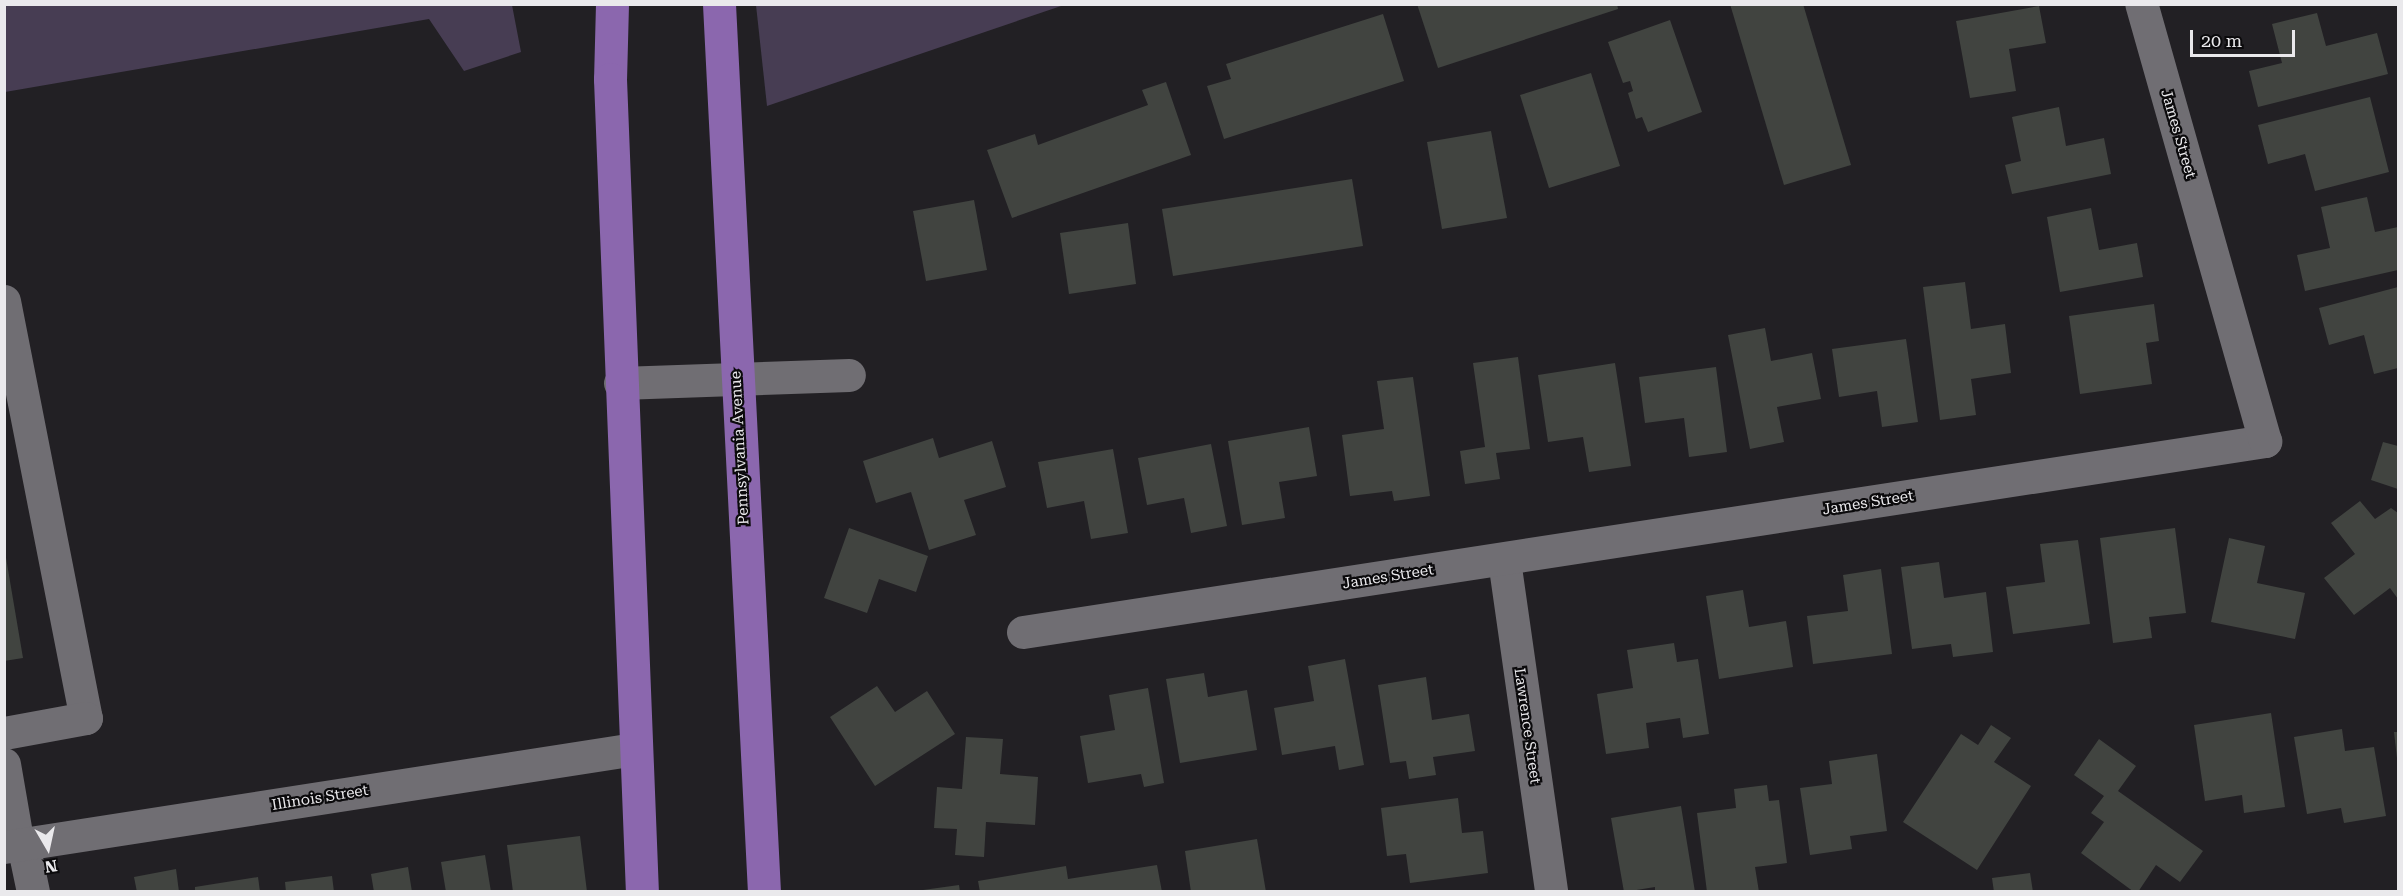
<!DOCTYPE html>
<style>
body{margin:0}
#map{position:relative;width:2403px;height:896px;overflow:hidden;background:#222024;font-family:"Roboto Serif",serif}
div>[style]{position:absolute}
.green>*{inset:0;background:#473d53}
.building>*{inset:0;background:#414440}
.minor>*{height:33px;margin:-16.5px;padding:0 16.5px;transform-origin:16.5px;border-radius:16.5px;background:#706e73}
.major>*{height:33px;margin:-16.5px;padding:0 16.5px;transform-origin:16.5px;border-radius:16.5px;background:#8b67ae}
span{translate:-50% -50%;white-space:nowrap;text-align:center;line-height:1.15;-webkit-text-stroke:4.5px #0b0a0c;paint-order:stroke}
.street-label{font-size:15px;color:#eae9ec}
.frame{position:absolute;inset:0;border:6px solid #eae9ec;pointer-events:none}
.north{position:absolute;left:18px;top:818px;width:60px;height:60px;-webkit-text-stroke:4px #0b0a0c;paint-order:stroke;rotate:171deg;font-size:16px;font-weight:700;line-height:24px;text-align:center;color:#eae9ec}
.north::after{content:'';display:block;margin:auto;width:21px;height:27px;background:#eae9ec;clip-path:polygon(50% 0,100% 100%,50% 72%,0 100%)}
.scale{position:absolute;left:2190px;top:30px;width:105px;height:27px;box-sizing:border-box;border:3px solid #eae9ec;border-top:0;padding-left:8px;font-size:18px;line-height:21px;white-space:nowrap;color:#eae9ec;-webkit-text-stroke:4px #0b0a0c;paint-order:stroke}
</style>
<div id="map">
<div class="green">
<i style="clip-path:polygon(5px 4px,512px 5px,521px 52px,464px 71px,429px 19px,5px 92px)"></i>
<i style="clip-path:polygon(756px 5px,756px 4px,1064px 5px,767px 106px)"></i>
</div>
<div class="building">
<i style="clip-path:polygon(1417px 4px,1617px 4px,1618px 9px,1438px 68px)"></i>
<i style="clip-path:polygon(1730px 4px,1803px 4px,1851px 165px,1784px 185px)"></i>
<i style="clip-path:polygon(2039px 6px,2046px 43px,2009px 49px,2016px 91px,1970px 98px,1956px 21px)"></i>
<i style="clip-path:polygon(2317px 13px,2326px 46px,2377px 33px,2388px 74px,2258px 107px,2249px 71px,2282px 63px,2272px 24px)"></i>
<i style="clip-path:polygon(1383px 14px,1404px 81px,1224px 139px,1207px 86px,1231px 79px,1226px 64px)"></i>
<i style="clip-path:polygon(1670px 20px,1702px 112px,1648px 132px,1642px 117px,1636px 119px,1628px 93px,1633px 91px,1630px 81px,1623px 83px,1608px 42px)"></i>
<i style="clip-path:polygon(1591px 73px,1620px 166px,1549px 188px,1520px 95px)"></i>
<i style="clip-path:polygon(1166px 82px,1191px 155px,1012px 218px,987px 150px,1035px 134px,1038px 145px,1148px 105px,1142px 90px)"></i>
<i style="clip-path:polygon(2370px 97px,2389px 172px,2315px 191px,2305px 154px,2268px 164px,2258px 125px)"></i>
<i style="clip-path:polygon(2059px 107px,2066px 146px,2104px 138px,2111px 174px,2012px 194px,2005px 165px,2021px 161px,2012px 117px)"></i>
<i style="clip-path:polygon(1491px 131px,1507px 218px,1442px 229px,1427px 142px)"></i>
<i style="clip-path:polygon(1352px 179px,1363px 246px,1173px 276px,1162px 209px)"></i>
<i style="clip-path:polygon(2367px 197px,2375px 232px,2398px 227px,2398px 270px,2305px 291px,2297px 255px,2330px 248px,2321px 207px)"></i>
<i style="clip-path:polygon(974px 200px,987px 270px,926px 281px,913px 211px)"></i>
<i style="clip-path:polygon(2091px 208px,2099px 250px,2137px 243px,2143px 277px,2060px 292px,2047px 217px)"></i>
<i style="clip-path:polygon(1128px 223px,1136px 284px,1069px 294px,1060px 233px)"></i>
<i style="clip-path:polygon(1965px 282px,1971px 329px,2005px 324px,2011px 373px,1971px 379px,1976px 415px,1940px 420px,1923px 287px)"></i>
<i style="clip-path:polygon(2398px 287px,2398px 368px,2374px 374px,2364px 335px,2329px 345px,2319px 308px)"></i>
<i style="clip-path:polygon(2154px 304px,2159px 341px,2146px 343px,2152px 384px,2080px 394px,2069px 316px)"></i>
<i style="clip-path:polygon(1765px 328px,1771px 361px,1812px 353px,1821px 399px,1777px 407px,1784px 442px,1750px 449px,1728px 335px)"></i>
<i style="clip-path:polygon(1906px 339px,1918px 422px,1882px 427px,1877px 391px,1839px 397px,1832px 349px)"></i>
<i style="clip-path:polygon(1518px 357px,1530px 449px,1496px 453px,1500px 479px,1465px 484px,1460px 451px,1485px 447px,1473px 363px)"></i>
<i style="clip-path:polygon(1615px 363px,1631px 466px,1589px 472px,1583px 437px,1548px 442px,1538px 375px)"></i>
<i style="clip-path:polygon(1716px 367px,1727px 452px,1689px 457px,1684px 418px,1645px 423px,1639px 377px)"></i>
<i style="clip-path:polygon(1413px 377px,1430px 496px,1394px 501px,1392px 491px,1350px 496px,1342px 435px,1384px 429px,1377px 381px)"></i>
<i style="clip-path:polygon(1309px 427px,1317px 476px,1279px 482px,1285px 518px,1242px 525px,1228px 441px)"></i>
<i style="clip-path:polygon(933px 438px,939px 458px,992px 441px,1006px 487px,964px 500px,976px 535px,929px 550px,911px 492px,876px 503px,863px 461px)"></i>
<i style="clip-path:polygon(2383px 442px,2398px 446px,2398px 489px,2371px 480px)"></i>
<i style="clip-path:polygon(1211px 444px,1227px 526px,1191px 533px,1184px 498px,1147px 505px,1138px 458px)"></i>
<i style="clip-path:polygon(1113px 449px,1128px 533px,1091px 539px,1084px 501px,1047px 508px,1038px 462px)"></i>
<i style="clip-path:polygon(2360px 501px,2375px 519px,2391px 508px,2398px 513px,2398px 599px,2390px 588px,2354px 615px,2324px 578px,2355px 554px,2331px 523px)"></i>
<i style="clip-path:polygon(849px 528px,928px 556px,916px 592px,879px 579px,867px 613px,824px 598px)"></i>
<i style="clip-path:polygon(2175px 528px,2186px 613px,2149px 617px,2152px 638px,2113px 643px,2100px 538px)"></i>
<i style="clip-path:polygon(2229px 538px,2265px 546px,2257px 583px,2305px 593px,2295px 639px,2211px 622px)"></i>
<i style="clip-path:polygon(2078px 540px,2090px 624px,2013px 634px,2006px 587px,2045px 582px,2040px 544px)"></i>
<i style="clip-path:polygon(4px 546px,23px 658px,4px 661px)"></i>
<i style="clip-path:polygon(1939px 562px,1944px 598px,1986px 592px,1993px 652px,1953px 657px,1951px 644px,1912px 649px,1901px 567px)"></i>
<i style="clip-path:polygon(1881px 569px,1892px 654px,1813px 664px,1807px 616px,1848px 611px,1843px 575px)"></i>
<i style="clip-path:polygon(1743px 590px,1749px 627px,1786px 621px,1793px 667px,1719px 679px,1706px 596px)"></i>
<i style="clip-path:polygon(1674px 643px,1677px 662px,1698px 659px,1709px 734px,1683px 738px,1680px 718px,1646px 723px,1649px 748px,1606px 754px,1597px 694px,1633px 688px,1627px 650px)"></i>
<i style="clip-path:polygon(1345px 659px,1364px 765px,1339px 770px,1335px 746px,1282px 755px,1274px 708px,1314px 701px,1308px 666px)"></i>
<i style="clip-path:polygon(1204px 673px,1208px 697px,1247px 690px,1257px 750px,1180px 763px,1166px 679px)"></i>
<i style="clip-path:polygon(1426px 677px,1432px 720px,1469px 714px,1475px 751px,1433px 757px,1436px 775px,1409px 779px,1406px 761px,1390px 763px,1378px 685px)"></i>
<i style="clip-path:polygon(877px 686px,895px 712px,927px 691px,955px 734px,875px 786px,830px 717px)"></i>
<i style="clip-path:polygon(1148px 688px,1164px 783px,1144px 787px,1141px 774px,1088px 783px,1080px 736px,1115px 730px,1109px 695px)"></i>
<i style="clip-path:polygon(2271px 713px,2285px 807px,2244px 813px,2242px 795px,2205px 801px,2194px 725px)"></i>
<i style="clip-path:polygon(1991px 725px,2011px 738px,1994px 762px,2031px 786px,1977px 870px,1903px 822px,1961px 734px,1978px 745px)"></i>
<i style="clip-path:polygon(2342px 729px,2345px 751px,2374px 747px,2386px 816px,2344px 823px,2341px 808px,2307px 814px,2294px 737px)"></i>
<i style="clip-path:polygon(2394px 732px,2398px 732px,2398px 758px,2397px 758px)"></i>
<i style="clip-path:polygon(966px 737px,1003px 739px,1000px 774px,1038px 777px,1035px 825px,986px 822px,984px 857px,955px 855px,957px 829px,934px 828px,937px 787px,962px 789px)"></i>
<i style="clip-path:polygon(2099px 739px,2136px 766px,2118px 791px,2203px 851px,2180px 882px,2156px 865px,2138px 892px,2134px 892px,2081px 853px,2104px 822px,2091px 813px,2104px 796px,2074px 775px)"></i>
<i style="clip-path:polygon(1877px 754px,1887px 831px,1850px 836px,1852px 849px,1810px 855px,1800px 788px,1832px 784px,1829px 761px)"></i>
<i style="clip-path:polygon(1767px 785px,1769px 801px,1779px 800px,1787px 863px,1755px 867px,1759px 892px,1707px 892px,1697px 813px,1736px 808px,1734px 789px)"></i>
<i style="clip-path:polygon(1458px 798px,1462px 833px,1483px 831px,1488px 873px,1410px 883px,1406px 854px,1387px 856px,1381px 808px)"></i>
<i style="clip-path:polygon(1681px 806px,1695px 892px,1655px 892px,1655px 887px,1624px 892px,1611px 818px)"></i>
<i style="clip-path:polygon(580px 836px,587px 892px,513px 892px,507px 845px)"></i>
<i style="clip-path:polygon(1257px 839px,1266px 892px,1191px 892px,1185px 851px)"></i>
<i style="clip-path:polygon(485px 855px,491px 892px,446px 892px,441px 862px)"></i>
<i style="clip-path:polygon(1157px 865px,1162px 892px,980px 892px,978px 881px,1066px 866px,1068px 879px)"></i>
<i style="clip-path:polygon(408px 867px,412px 892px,374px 892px,371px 874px)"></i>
<i style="clip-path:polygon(176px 869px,179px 892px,137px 892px,134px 877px)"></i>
<i style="clip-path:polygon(2030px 873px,2033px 892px,1994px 892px,1992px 878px)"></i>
<i style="clip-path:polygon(332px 876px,334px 892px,286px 892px,285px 882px)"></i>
<i style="clip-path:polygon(258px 877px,260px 892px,195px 892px,195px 887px)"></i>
<i style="clip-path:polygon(959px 885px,960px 892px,923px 892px,923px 890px)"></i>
</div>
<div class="minor">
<i style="left:4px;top:301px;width:425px;rotate:78.9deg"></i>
<i style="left:86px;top:718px;width:83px;rotate:169.6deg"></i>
<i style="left:620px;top:383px;width:229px;rotate:-2deg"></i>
<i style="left:1504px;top:560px;width:335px;rotate:81.9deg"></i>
<i style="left:1023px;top:632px;width:1257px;rotate:-8.74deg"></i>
<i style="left:2265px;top:441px;width:454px;rotate:-105.8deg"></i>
<i style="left:4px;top:764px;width:82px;rotate:80.2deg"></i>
<i style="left:23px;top:844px;width:49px;rotate:78.2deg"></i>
<i style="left:4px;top:847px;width:639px;rotate:-8.83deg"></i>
</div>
<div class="major">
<i style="left:612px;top:4px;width:75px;rotate:91.5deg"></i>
<i style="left:610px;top:79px;width:814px;rotate:87.75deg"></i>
<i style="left:719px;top:4px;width:889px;rotate:87.1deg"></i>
</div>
<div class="street-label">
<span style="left:2178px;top:134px;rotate:74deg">James Street</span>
<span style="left:740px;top:448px;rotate:-93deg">Pennsylvania Avenue</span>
<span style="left:1868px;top:503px;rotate:-9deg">James Street</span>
<span style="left:1388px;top:577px;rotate:-9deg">James Street</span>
<span style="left:1527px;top:726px;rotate:82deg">Lawrence Street</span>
<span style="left:320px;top:798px;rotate:-9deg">Illinois Street</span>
</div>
<div class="frame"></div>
<div class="north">N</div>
<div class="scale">20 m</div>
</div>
